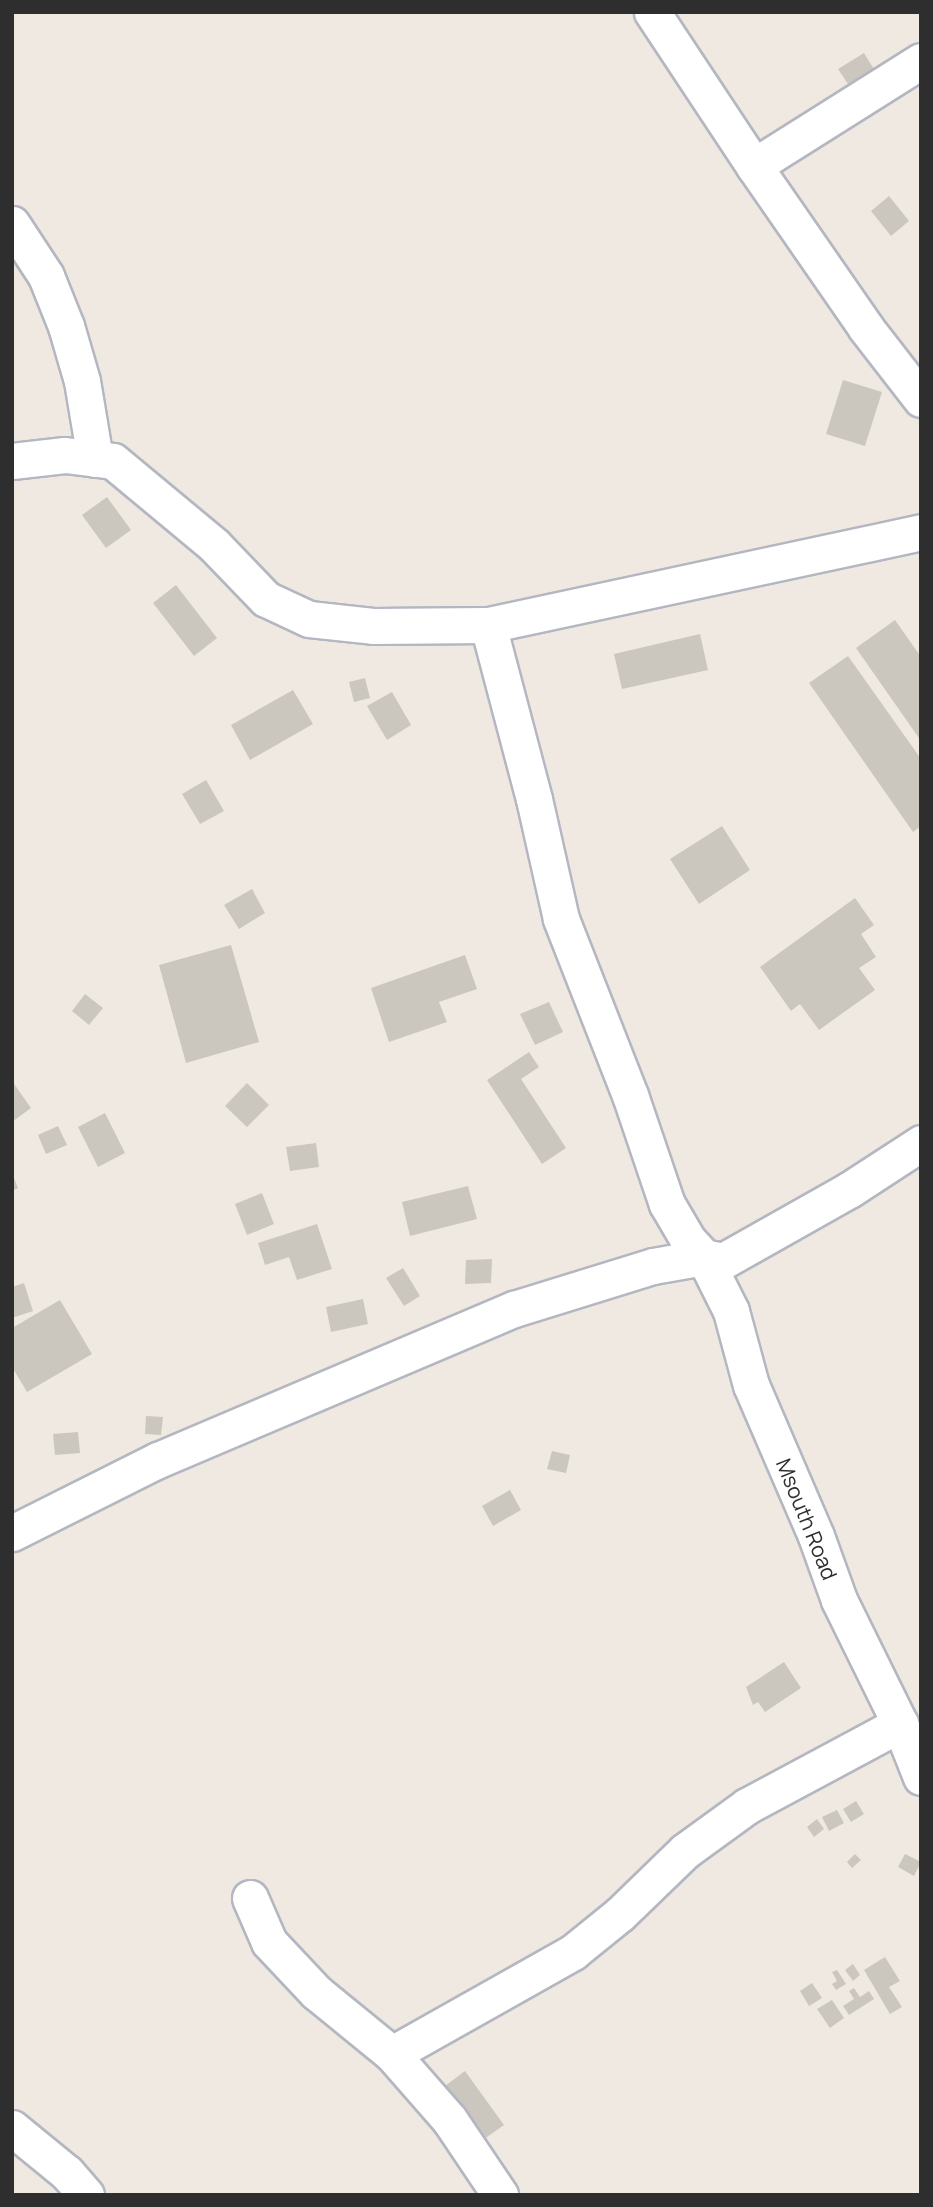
<!DOCTYPE html>
<style>
body{margin:0}
#map{position:relative;width:933px;height:2207px;overflow:hidden;background:#efe9e1;font-family:Manrope,sans-serif}
div>[style]{position:absolute}
.building>*{inset:0;background:#cbc7bf}
.roads{filter:drop-shadow(2px 0 #b4b7c1) drop-shadow(-2px 0 #b4b7c1) drop-shadow(0 2px #b4b7c1) drop-shadow(0 -2px #b4b7c1)}
.minor>*{height:35px;margin:-17.5px;padding:0 17.5px;transform-origin:17.5px;border-radius:17.5px;background:#fff}
span{translate:-50% -50%;white-space:nowrap;text-align:center;line-height:1.15;-webkit-text-stroke:6px #fff;paint-order:stroke}
.street-label{font-size:21px;color:#2e2e2e}
.frame{position:absolute;inset:0;border:14px solid #2e2e2e;pointer-events:none}
</style>
<div id="map">
<div class="building">
<i style="clip-path:polygon(864px 53px,877px 74px,852px 90px,838px 69px)"></i>
<i style="clip-path:polygon(889px 196px,909px 221px,891px 236px,871px 211px)"></i>
<i style="clip-path:polygon(843px 380px,882px 392px,865px 446px,826px 434px)"></i>
<i style="clip-path:polygon(107px 497px,131px 530px,106px 548px,82px 515px)"></i>
<i style="clip-path:polygon(176px 585px,217px 638px,194px 656px,153px 603px)"></i>
<i style="clip-path:polygon(895px 620px,921px 657px,921px 741px,856px 648px)"></i>
<i style="clip-path:polygon(700px 634px,708px 670px,622px 689px,614px 654px)"></i>
<i style="clip-path:polygon(848px 656px,921px 759px,921px 826px,913px 832px,809px 683px)"></i>
<i style="clip-path:polygon(365px 678px,370px 698px,354px 702px,349px 682px)"></i>
<i style="clip-path:polygon(293px 690px,313px 724px,250px 760px,231px 725px)"></i>
<i style="clip-path:polygon(392px 692px,411px 725px,387px 740px,367px 706px)"></i>
<i style="clip-path:polygon(206px 780px,224px 811px,200px 824px,182px 794px)"></i>
<i style="clip-path:polygon(722px 826px,750px 870px,699px 904px,670px 859px)"></i>
<i style="clip-path:polygon(252px 889px,265px 913px,239px 929px,224px 905px)"></i>
<i style="clip-path:polygon(855px 898px,874px 925px,861px 934px,876px 957px,859px 968px,875px 990px,819px 1030px,800px 1004px,791px 1011px,760px 967px)"></i>
<i style="clip-path:polygon(231px 945px,259px 1042px,186px 1063px,159px 965px)"></i>
<i style="clip-path:polygon(465px 955px,477px 989px,439px 1002px,447px 1022px,389px 1042px,371px 988px)"></i>
<i style="clip-path:polygon(85px 994px,103px 1008px,89px 1025px,72px 1011px)"></i>
<i style="clip-path:polygon(549px 1002px,563px 1032px,535px 1045px,520px 1014px)"></i>
<i style="clip-path:polygon(529px 1052px,539px 1067px,521px 1079px,566px 1148px,542px 1164px,487px 1080px)"></i>
<i style="clip-path:polygon(12px 1081px,31px 1108px,12px 1122px)"></i>
<i style="clip-path:polygon(247px 1083px,269px 1105px,247px 1127px,225px 1106px)"></i>
<i style="clip-path:polygon(105px 1113px,125px 1153px,98px 1167px,78px 1127px)"></i>
<i style="clip-path:polygon(58px 1126px,67px 1145px,46px 1154px,38px 1135px)"></i>
<i style="clip-path:polygon(316px 1143px,319px 1167px,290px 1171px,286px 1147px)"></i>
<i style="clip-path:polygon(12px 1173px,18px 1188px,12px 1191px)"></i>
<i style="clip-path:polygon(468px 1186px,477px 1219px,410px 1236px,402px 1202px)"></i>
<i style="clip-path:polygon(262px 1193px,274px 1224px,247px 1235px,235px 1204px)"></i>
<i style="clip-path:polygon(317px 1224px,332px 1269px,297px 1280px,289px 1257px,265px 1265px,258px 1243px)"></i>
<i style="clip-path:polygon(492px 1259px,491px 1283px,465px 1284px,466px 1260px)"></i>
<i style="clip-path:polygon(403px 1268px,420px 1296px,404px 1306px,386px 1278px)"></i>
<i style="clip-path:polygon(24px 1283px,33px 1311px,12px 1318px,12px 1287px)"></i>
<i style="clip-path:polygon(363px 1299px,368px 1324px,331px 1332px,326px 1307px)"></i>
<i style="clip-path:polygon(60px 1300px,92px 1354px,27px 1392px,12px 1367px,12px 1328px)"></i>
<i style="clip-path:polygon(146px 1416px,163px 1417px,161px 1435px,145px 1434px)"></i>
<i style="clip-path:polygon(78px 1432px,80px 1453px,55px 1455px,53px 1434px)"></i>
<i style="clip-path:polygon(552px 1451px,570px 1455px,566px 1473px,547px 1469px)"></i>
<i style="clip-path:polygon(510px 1490px,521px 1510px,493px 1526px,482px 1506px)"></i>
<i style="clip-path:polygon(784px 1662px,801px 1688px,765px 1712px,758px 1702px,753px 1705px,746px 1687px)"></i>
<i style="clip-path:polygon(856px 1801px,864px 1814px,851px 1822px,843px 1809px)"></i>
<i style="clip-path:polygon(837px 1810px,844px 1823px,829px 1831px,822px 1817px)"></i>
<i style="clip-path:polygon(817px 1819px,824px 1829px,814px 1837px,807px 1827px)"></i>
<i style="clip-path:polygon(855px 1854px,861px 1860px,852px 1868px,847px 1862px)"></i>
<i style="clip-path:polygon(905px 1854px,921px 1862px,914px 1876px,898px 1867px)"></i>
<i style="clip-path:polygon(885px 1957px,900px 1981px,889px 1987px,902px 2007px,890px 2014px,864px 1970px)"></i>
<i style="clip-path:polygon(853px 1964px,860px 1975px,853px 1981px,845px 1970px)"></i>
<i style="clip-path:polygon(837px 1970px,846px 1984px,836px 1990px,832px 1984px,837px 1981px,832px 1972px)"></i>
<i style="clip-path:polygon(812px 1983px,822px 1998px,809px 2006px,800px 1991px)"></i>
<i style="clip-path:polygon(854px 1988px,860px 1997px,869px 1991px,874px 1999px,849px 2015px,843px 2006px,854px 1999px,849px 1991px)"></i>
<i style="clip-path:polygon(832px 2000px,844px 2018px,830px 2028px,817px 2009px)"></i>
<i style="clip-path:polygon(465px 2071px,504px 2125px,480px 2142px,441px 2089px)"></i>
</div>
<div class="roads">
<div class="minor">
<i style="left:652px;top:12px;width:185px;rotate:56.5deg"></i>
<i style="left:754px;top:166px;width:197px;rotate:55.3deg"></i>
<i style="left:866px;top:328px;width:90px;rotate:52.2deg"></i>
<i style="left:754px;top:166px;width:197px;rotate:-32.2deg"></i>
<i style="left:12px;top:224px;width:62px;rotate:56.8deg"></i>
<i style="left:46px;top:276px;width:54px;rotate:68.2deg"></i>
<i style="left:66px;top:326px;width:57px;rotate:73.8deg"></i>
<i style="left:82px;top:381px;width:79px;rotate:80.5deg"></i>
<i style="left:12px;top:461px;width:53px;rotate:-6.5deg"></i>
<i style="left:65px;top:455px;width:48px;rotate:7.1deg"></i>
<i style="left:113px;top:461px;width:131px;rotate:39.7deg"></i>
<i style="left:214px;top:545px;width:75px;rotate:46.1deg"></i>
<i style="left:266px;top:599px;width:47px;rotate:24.9deg"></i>
<i style="left:309px;top:619px;width:64px;rotate:6.2deg"></i>
<i style="left:373px;top:626px;width:115px;rotate:-0.5deg"></i>
<i style="left:488px;top:625px;width:443px;rotate:-12.1deg"></i>
<i style="left:488px;top:625px;width:180px;rotate:75.2deg"></i>
<i style="left:534px;top:799px;width:123px;rotate:77.3deg"></i>
<i style="left:561px;top:919px;width:189px;rotate:68.6deg"></i>
<i style="left:630px;top:1095px;width:115px;rotate:71.3deg"></i>
<i style="left:667px;top:1204px;width:42px;rotate:59.7deg"></i>
<i style="left:688px;top:1240px;width:23px;rotate:47deg"></i>
<i style="left:704px;top:1257px;width:19px;rotate:12deg"></i>
<i style="left:723px;top:1261px;width:145px;rotate:-29.4deg"></i>
<i style="left:849px;top:1190px;width:86px;rotate:-33.1deg"></i>
<i style="left:12px;top:1533px;width:163px;rotate:-26.6deg"></i>
<i style="left:158px;top:1460px;width:387px;rotate:-23deg"></i>
<i style="left:514px;top:1309px;width:145px;rotate:-17.2deg"></i>
<i style="left:653px;top:1266px;width:52px;rotate:-10deg"></i>
<i style="left:704px;top:1257px;width:60px;rotate:63.4deg"></i>
<i style="left:731px;top:1311px;width:77px;rotate:74.9deg"></i>
<i style="left:751px;top:1385px;width:164px;rotate:66.7deg"></i>
<i style="left:816px;top:1536px;width:68px;rotate:70.2deg"></i>
<i style="left:839px;top:1600px;width:138px;rotate:63.8deg"></i>
<i style="left:900px;top:1724px;width:57px;rotate:68.4deg"></i>
<i style="left:250px;top:1898px;width:48px;rotate:66.6deg"></i>
<i style="left:269px;top:1942px;width:69px;rotate:46.8deg"></i>
<i style="left:316px;top:1992px;width:98px;rotate:39.2deg"></i>
<i style="left:392px;top:2054px;width:86px;rotate:48.8deg"></i>
<i style="left:449px;top:2119px;width:92px;rotate:56.1deg"></i>
<i style="left:392px;top:2054px;width:208px;rotate:-29.4deg"></i>
<i style="left:573px;top:1952px;width:60px;rotate:-39deg"></i>
<i style="left:620px;top:1914px;width:91px;rotate:-44.1deg"></i>
<i style="left:685px;top:1851px;width:77px;rotate:-36deg"></i>
<i style="left:747px;top:1806px;width:174px;rotate:-28.2deg"></i>
<i style="left:12px;top:2128px;width:71px;rotate:39.3deg"></i>
<i style="left:67px;top:2173px;width:29px;rotate:49deg"></i>
</div>
</div>
<div class="street-label">
<span style="left:807px;top:1519px;rotate:68deg">Msouth Road</span>
</div>
<div class="frame"></div>
</div>
